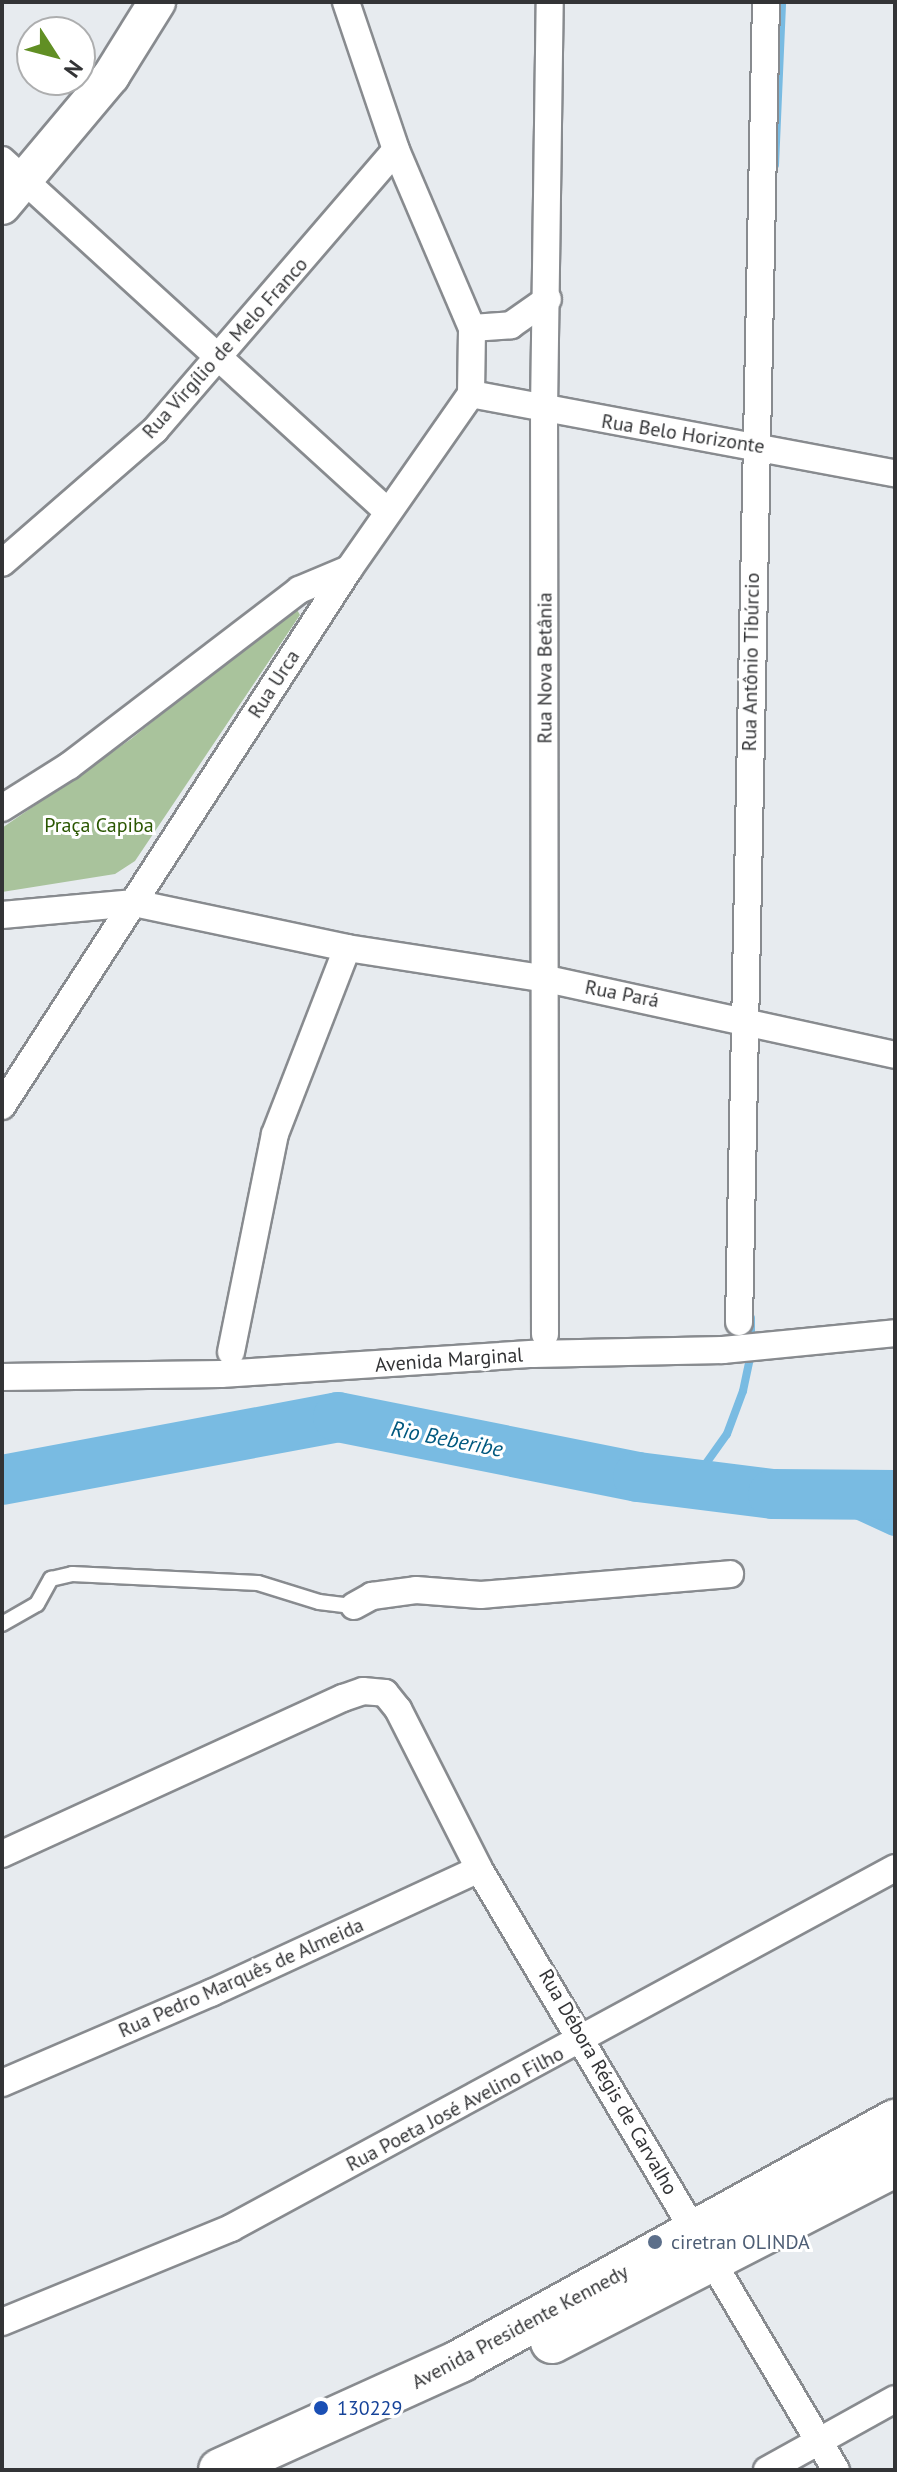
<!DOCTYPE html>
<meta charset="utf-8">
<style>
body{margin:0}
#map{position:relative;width:897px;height:2472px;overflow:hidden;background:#e7ebef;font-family:"PT Sans",sans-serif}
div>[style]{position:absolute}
.green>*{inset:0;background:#a9c39c}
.stream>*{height:8px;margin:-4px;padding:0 4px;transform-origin:4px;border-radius:4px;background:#79bbe2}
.canal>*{height:28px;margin:-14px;padding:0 14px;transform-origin:14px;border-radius:14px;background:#79bbe2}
.river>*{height:50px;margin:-25px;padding:0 25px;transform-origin:25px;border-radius:25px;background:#79bbe2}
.roads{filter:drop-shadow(2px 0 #888b8f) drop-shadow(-2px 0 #888b8f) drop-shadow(0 2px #888b8f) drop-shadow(0 -2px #888b8f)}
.lane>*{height:14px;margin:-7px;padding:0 7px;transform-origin:7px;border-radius:7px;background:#fff}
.street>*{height:26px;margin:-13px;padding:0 13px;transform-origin:13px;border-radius:13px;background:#fff}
.secondary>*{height:36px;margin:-18px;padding:0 18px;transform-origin:18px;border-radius:18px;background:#fff}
.primary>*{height:42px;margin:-21px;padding:0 21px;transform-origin:21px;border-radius:21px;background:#fff}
.dots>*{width:22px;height:22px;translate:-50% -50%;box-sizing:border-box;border:4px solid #fff;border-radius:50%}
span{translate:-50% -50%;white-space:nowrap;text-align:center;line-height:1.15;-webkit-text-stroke:6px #fff;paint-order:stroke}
.street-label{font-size:20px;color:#333436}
.park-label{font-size:20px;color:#2a5601}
.service-label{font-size:20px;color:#4e5e75}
.left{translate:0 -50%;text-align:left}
.transit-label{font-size:20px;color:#164399}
.water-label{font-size:22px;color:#02597f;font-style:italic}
.frame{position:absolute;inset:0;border:4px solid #333436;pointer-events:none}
.north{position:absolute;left:16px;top:16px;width:80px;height:80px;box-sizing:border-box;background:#fff;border:2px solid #adaeaf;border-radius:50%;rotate:126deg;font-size:22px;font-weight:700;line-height:32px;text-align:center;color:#333436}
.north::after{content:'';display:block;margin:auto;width:28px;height:36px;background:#618f24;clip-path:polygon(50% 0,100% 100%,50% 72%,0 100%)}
</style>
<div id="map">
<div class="green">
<i style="clip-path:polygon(295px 606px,300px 615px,135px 861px,115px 874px,2px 892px,2px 828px,131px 739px)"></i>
</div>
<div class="stream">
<i style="left:775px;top:165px;width:163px;rotate:-87.5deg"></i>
<i style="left:692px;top:1483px;width:60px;rotate:-54.5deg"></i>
<i style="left:727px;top:1434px;width:46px;rotate:-69.6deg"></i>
<i style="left:743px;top:1391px;width:40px;rotate:-78deg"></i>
<i style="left:751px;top:1352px;width:34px;rotate:-90deg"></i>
</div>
<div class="canal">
<i style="left:834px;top:1494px;width:67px;rotate:24.7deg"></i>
</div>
<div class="river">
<i style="left:2px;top:1480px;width:342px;rotate:-10.6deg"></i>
<i style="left:338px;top:1417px;width:306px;rotate:11.3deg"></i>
<i style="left:638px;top:1477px;width:136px;rotate:7.2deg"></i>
<i style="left:773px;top:1494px;width:122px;rotate:0.5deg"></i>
</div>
<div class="roads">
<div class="lane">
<i style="left:2px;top:1624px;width:40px;rotate:-29.7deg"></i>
<i style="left:37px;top:1604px;width:29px;rotate:-61deg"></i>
<i style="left:51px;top:1579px;width:22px;rotate:-13deg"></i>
<i style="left:72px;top:1574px;width:186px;rotate:2.8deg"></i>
<i style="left:258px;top:1583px;width:64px;rotate:17.3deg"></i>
<i style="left:319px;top:1602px;width:35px;rotate:7deg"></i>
</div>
<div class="street">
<i style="left:346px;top:2px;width:156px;rotate:71.3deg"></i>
<i style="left:396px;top:150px;width:194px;rotate:66.9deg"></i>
<i style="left:2px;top:160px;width:522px;rotate:42.36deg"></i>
<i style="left:471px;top:394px;width:431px;rotate:10.6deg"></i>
<i style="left:2px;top:563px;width:203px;rotate:-41deg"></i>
<i style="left:155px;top:430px;width:369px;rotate:-49.3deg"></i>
<i style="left:2px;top:808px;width:79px;rotate:-32.1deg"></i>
<i style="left:69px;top:766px;width:290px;rotate:-37.4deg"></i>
<i style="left:299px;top:590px;width:54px;rotate:-22.8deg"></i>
<i style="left:2px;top:915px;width:133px;rotate:-5.2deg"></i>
<i style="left:134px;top:903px;width:218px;rotate:11.9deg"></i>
<i style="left:347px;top:948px;width:202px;rotate:8.8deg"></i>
<i style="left:547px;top:979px;width:356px;rotate:12.3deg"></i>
<i style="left:2px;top:1106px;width:639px;rotate:-57.13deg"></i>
<i style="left:349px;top:569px;width:213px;rotate:-55.1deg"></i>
<i style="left:471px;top:394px;width:66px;rotate:-89.1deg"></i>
<i style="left:472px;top:328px;width:39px;rotate:-4deg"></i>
<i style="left:511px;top:325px;width:45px;rotate:-35.1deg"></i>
<i style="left:739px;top:1322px;width:1320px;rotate:-88.83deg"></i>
<i style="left:545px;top:1334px;width:923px;rotate:-90.06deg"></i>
<i style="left:544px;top:411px;width:409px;rotate:-89.2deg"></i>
<i style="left:231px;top:1352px;width:222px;rotate:-78.6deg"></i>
<i style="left:275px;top:1134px;width:199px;rotate:-68.8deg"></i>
<i style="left:2px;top:1377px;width:219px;rotate:-0.8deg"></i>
<i style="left:221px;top:1374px;width:313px;rotate:-3.7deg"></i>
<i style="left:533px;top:1354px;width:190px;rotate:-1.2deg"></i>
<i style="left:723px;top:1350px;width:173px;rotate:-5.6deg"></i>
<i style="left:354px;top:1606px;width:21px;rotate:-29deg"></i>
<i style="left:372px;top:1596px;width:44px;rotate:-7.8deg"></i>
<i style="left:416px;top:1590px;width:65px;rotate:4.4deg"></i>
<i style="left:481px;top:1595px;width:250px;rotate:-4.8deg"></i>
<i style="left:2px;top:1854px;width:375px;rotate:-24.6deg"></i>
<i style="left:343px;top:1698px;width:21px;rotate:-19deg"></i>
<i style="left:363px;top:1691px;width:22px;rotate:5deg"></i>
<i style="left:385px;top:1693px;width:21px;rotate:51deg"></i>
<i style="left:398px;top:1709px;width:179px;rotate:63.1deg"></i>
<i style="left:479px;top:1869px;width:699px;rotate:59.29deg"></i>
<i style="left:2px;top:2083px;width:228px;rotate:-23.3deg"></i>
<i style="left:211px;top:1993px;width:295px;rotate:-24.8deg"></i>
<i style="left:2px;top:2322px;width:248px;rotate:-22.3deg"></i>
<i style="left:231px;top:2228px;width:755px;rotate:-28.47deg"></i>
<i style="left:767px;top:2470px;width:146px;rotate:-29deg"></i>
</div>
<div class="secondary">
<i style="left:2px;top:206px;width:170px;rotate:-50deg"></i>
<i style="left:111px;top:76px;width:87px;rotate:-58.1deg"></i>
</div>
<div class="primary">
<i style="left:552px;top:2342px;width:386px;rotate:-27.2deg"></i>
<i style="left:220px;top:2470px;width:264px;rotate:-24.4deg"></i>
<i style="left:460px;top:2361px;width:497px;rotate:-28.9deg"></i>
</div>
</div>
<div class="dots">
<i style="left:655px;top:2242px;background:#5c6f8a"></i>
<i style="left:321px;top:2408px;background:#1a4fb4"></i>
</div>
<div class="street-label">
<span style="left:225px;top:348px;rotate:-48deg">Rua Virgílio de Melo Franco</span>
<span style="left:683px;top:434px;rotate:9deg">Rua Belo Horizonte</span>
<span style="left:751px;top:662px;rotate:-89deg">Rua Antônio Tibúrcio</span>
<span style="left:545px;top:668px;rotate:-90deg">Rua Nova Betânia</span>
<span style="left:274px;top:684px;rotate:-57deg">Rua Urca</span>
<span style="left:622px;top:994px;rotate:11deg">Rua Pará</span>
<span style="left:449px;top:1360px;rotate:-4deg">Avenida Marginal</span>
<span style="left:241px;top:1978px;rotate:-24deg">Rua Pedro Marquês de Almeida</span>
<span style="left:608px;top:2082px;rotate:60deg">Rua Débora Régis de Carvalho</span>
<span style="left:455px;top:2109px;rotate:-28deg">Rua Poeta José Avelino Filho</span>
<span style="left:520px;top:2327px;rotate:-28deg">Avenida Presidente Kennedy</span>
</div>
<div class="park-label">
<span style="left:99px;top:825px">Praça Capiba</span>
</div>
<div class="service-label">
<span class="left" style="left:671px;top:2242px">ciretran OLINDA</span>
</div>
<div class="transit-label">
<span class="left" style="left:337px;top:2408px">130229</span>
</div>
<div class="water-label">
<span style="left:447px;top:1439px;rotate:11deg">Rio Beberibe</span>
</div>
<div class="frame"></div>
<div class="north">N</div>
</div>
